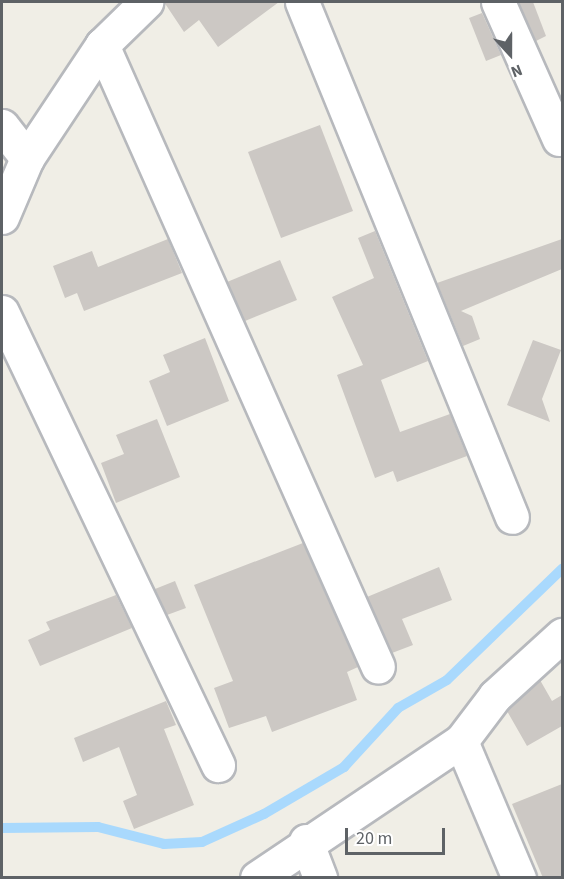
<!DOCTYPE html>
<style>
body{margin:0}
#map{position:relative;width:564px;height:879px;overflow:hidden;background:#f0eee6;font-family:"Source Sans 3",sans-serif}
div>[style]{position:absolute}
.stream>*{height:10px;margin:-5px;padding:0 5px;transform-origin:5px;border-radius:5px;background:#a9d9fd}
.building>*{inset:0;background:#ccc8c4}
.roads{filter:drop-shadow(2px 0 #b7b9bd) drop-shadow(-2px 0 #b7b9bd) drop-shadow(0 2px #b7b9bd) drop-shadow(0 -2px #b7b9bd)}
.minor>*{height:33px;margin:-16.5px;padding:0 16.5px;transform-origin:16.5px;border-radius:16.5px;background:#fff}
span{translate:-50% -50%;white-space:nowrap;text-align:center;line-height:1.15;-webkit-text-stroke:6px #fff;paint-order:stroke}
.frame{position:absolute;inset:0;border:3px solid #5e6266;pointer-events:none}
.north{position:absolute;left:480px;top:24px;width:60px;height:60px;-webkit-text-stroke:4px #fff;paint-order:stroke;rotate:159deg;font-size:16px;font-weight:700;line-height:24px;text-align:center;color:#5e6266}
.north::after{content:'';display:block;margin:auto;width:21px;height:27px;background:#5e6266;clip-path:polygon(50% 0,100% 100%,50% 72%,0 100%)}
.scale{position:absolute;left:345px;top:828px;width:100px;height:27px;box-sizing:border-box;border:3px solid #5e6266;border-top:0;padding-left:8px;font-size:18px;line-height:21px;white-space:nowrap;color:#5e6266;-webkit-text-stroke:4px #fff;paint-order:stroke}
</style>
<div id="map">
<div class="stream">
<i style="left:2px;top:828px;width:96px;rotate:-0.6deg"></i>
<i style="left:98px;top:827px;width:68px;rotate:14.4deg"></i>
<i style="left:164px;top:844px;width:38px;rotate:-3deg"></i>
<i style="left:202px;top:842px;width:68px;rotate:-24.3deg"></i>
<i style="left:264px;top:814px;width:93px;rotate:-30.4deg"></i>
<i style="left:344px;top:767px;width:80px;rotate:-47.5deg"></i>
<i style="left:398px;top:708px;width:56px;rotate:-29.7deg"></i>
<i style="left:447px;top:680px;width:160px;rotate:-44deg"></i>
</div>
<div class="building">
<i style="clip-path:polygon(164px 2px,279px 2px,218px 47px,199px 20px,184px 32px)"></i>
<i style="clip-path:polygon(518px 2px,533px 2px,546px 36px,536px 41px)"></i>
<i style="clip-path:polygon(482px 13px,501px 55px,486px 61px,469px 18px)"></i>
<i style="clip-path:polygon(320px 125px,353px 211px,281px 238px,248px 152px)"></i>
<i style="clip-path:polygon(375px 231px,428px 361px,381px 380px,400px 432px,450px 414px,467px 456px,397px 482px,393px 471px,375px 478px,337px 375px,363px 365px,332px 297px,374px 278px,358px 238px)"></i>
<i style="clip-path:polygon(168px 239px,182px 273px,84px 311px,77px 293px,65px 298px,53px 266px,92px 251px,98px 267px)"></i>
<i style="clip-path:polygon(562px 239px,562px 269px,461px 311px,472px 316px,480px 339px,463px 346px,437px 283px)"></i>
<i style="clip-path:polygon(280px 260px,297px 300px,245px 321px,227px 282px)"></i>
<i style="clip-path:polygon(205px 338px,229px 401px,167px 426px,149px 381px,170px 372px,163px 355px)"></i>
<i style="clip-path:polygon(533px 340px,561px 350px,542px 399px,550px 422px,507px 405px)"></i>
<i style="clip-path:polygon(157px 419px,180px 477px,116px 503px,101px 463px,124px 454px,116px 435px)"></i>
<i style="clip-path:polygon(303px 543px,358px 667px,347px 672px,357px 700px,272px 732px,266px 716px,229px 728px,214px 688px,233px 681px,194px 585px)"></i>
<i style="clip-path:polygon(439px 567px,452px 600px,402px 619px,413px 645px,392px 653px,367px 597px)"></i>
<i style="clip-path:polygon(175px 581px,186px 608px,167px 615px,155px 589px)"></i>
<i style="clip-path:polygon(116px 595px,132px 628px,40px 666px,28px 640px,50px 630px,46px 622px)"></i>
<i style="clip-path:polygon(540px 680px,552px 701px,562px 695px,562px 726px,527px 746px,507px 711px)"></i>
<i style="clip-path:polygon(166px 701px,176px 725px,164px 729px,194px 805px,134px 829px,123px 801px,137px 795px,119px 747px,83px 762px,74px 738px)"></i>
<i style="clip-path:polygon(562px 784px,562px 878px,543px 878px,512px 804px)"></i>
</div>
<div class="roads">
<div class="minor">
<i style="left:302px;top:2px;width:556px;rotate:67.82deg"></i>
<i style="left:498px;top:2px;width:150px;rotate:66deg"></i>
<i style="left:102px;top:45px;width:680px;rotate:66.07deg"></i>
<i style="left:2px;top:126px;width:41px;rotate:52deg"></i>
<i style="left:2px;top:217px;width:64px;rotate:-67deg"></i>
<i style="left:27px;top:158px;width:136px;rotate:-56.4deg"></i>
<i style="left:102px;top:45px;width:62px;rotate:-44.3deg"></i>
<i style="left:2px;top:312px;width:502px;rotate:64.51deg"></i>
<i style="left:461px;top:741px;width:149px;rotate:67.1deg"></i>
<i style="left:306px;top:841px;width:40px;rotate:69deg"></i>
<i style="left:257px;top:878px;width:246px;rotate:-33.9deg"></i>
<i style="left:461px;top:741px;width:56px;rotate:-52.9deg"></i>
<i style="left:495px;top:696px;width:91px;rotate:-42.3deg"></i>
</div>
</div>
<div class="frame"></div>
<div class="north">N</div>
<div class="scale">20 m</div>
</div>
